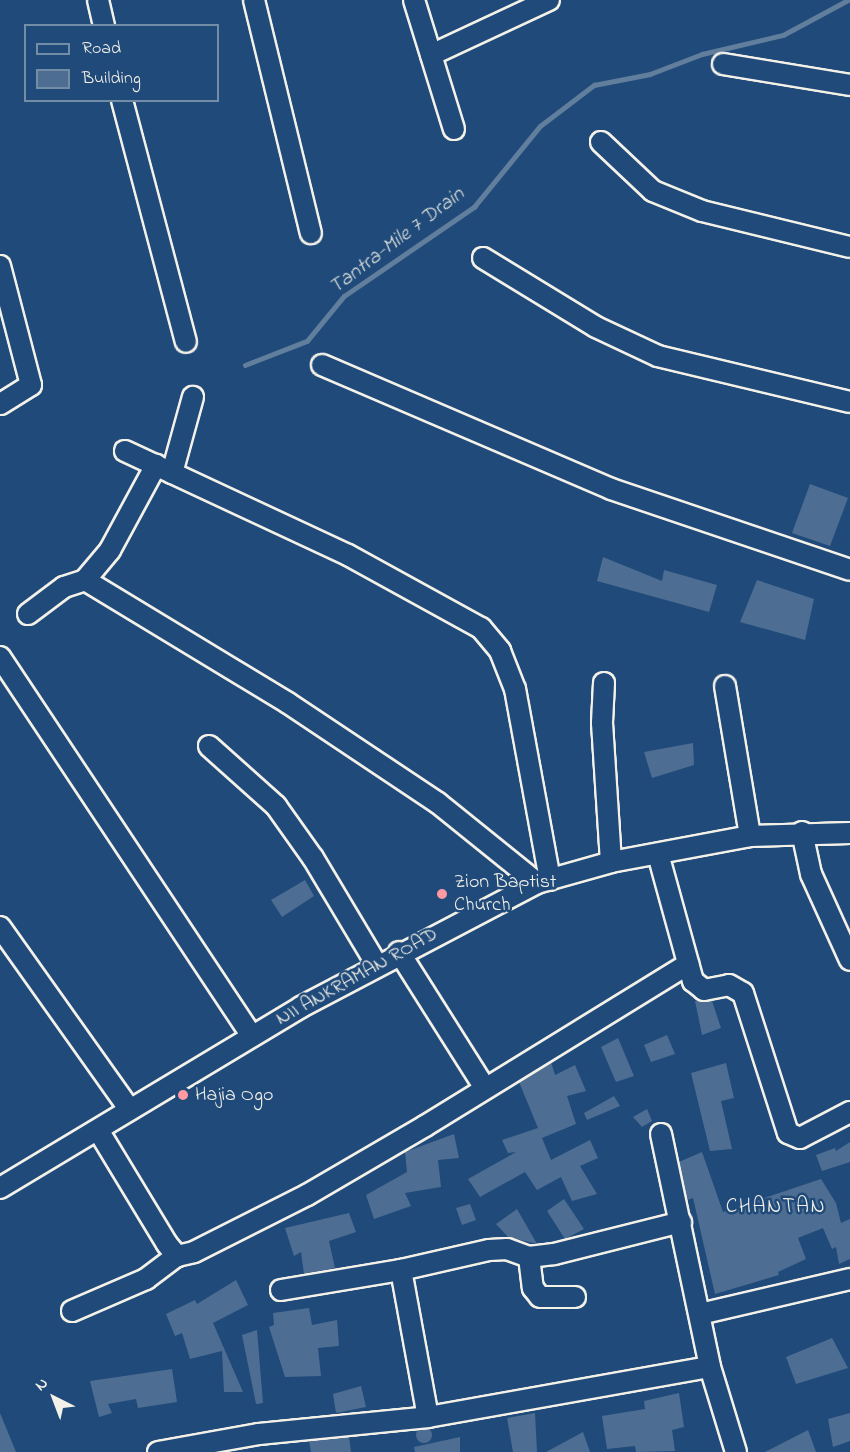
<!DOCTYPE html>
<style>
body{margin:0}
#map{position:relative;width:850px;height:1452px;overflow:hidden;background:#1f4a7a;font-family:"Indie Flower",sans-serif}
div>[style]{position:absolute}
.stream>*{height:4.5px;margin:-2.25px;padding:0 2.25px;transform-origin:2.25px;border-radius:2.25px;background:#627e9d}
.building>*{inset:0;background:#4d6e92}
.round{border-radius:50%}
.roads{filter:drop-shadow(2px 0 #f4f1e8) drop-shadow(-2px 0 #f4f1e8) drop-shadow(0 2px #f4f1e8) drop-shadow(0 -2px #f4f1e8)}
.minor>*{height:20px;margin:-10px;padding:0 10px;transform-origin:10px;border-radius:10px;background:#1f4a7a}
.dots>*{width:16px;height:16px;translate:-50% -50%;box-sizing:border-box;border:3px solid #1f4a7a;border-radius:50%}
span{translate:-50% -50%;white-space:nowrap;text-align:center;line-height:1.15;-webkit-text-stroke:5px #1f4a7a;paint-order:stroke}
.poi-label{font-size:20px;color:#f4f1e8}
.left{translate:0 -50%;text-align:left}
.street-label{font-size:20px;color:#f4f1e8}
.water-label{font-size:21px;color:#dee0dd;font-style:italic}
.neighbourhood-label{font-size:21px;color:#f4f1e8;letter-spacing:1.5px}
.legend{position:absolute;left:24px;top:24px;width:195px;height:78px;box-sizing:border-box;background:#1f4a7a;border:2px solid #748da6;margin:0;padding:8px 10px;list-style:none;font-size:18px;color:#f4f1e8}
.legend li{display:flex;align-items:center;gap:12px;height:30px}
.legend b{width:30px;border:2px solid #748da6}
.north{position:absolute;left:24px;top:1368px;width:60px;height:60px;-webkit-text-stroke:4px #1f4a7a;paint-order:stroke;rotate:318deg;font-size:16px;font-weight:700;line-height:24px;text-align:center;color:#f4f1e8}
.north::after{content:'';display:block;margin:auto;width:21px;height:27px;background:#f4f1e8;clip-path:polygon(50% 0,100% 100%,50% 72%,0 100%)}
</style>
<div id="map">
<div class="stream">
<i style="left:245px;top:365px;width:66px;rotate:-21.2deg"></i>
<i style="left:307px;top:341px;width:58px;rotate:-50.6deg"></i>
<i style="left:344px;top:296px;width:158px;rotate:-34.4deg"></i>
<i style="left:474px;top:207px;width:104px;rotate:-50.8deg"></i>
<i style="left:540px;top:126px;width:68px;rotate:-37.2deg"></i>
<i style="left:594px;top:85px;width:57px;rotate:-11.1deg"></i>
<i style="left:650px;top:74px;width:56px;rotate:-21deg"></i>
<i style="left:702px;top:54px;width:83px;rotate:-13.2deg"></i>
<i style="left:783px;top:35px;width:74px;rotate:-28.3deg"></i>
</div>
<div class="building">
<i style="clip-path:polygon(810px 484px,848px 498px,830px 546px,792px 533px)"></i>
<i style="clip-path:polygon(603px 557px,662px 581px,664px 570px,717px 585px,709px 612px,597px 581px)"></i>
<i style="clip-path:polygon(757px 580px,814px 599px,805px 640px,740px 622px)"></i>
<i style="clip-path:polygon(693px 743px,694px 765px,652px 778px,644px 752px)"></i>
<i style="clip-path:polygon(305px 880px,314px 896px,282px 917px,271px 900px)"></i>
<i style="clip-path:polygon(695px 1001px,712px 1001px,721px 1028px,702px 1035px)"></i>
<i style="clip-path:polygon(667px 1035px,675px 1054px,651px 1062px,644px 1045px)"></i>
<i style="clip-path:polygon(618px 1038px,634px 1076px,616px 1082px,601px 1047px)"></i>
<i style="clip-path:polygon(551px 1062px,555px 1075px,575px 1065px,586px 1091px,567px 1096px,576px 1124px,542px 1138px,551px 1160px,590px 1140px,598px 1158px,580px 1166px,597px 1194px,572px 1201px,561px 1177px,537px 1190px,525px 1172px,480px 1197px,468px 1179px,516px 1152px,508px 1153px,502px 1140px,538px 1128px,519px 1082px)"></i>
<i style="clip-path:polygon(726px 1063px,734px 1098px,721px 1101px,732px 1149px,710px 1151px,691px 1073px)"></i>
<i style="clip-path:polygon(614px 1096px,620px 1106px,587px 1120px,584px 1113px)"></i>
<i style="clip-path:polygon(647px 1109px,652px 1121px,642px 1127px,633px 1117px)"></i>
<i style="clip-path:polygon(454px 1134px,459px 1158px,438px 1160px,441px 1187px,405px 1193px,411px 1206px,374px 1219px,366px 1195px,407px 1172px,405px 1152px)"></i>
<i style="clip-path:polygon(850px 1142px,850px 1162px,822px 1171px,816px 1155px,835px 1148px,836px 1151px)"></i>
<i style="clip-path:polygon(702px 1152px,723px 1212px,821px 1179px,836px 1203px,841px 1223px,850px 1219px,850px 1259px,839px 1264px,836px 1247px,832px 1249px,823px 1228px,798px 1238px,806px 1259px,778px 1272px,779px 1275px,715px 1294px,693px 1198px,687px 1200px,679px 1162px)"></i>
<i style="clip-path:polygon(564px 1199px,584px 1229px,565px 1239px,547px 1211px)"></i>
<i style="clip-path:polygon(470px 1204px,476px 1220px,462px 1225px,456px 1208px)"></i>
<i style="clip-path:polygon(517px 1209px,537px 1244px,508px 1237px,496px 1224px)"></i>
<i style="clip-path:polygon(349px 1213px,356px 1232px,329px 1241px,335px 1268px,304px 1274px,301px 1252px,294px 1256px,285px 1228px)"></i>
<i style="clip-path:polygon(236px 1280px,248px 1305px,213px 1323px,243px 1392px,224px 1392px,222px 1351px,190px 1359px,182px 1333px,175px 1336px,166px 1314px,195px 1300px,197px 1304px)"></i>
<i style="clip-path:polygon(309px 1308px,312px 1325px,337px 1320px,339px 1346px,318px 1348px,321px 1376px,285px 1377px,269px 1327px,274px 1325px,273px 1313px)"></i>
<i style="clip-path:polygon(257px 1330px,263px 1403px,256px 1404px,242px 1335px)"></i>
<i style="clip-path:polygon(832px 1338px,848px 1368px,796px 1384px,786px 1357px)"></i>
<i style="clip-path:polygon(172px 1369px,177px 1402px,138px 1408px,136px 1399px,108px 1404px,112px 1413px,99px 1417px,90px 1381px)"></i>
<i style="clip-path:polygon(361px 1386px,366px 1407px,336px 1413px,333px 1394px)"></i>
<i style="clip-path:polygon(679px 1393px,684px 1427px,672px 1430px,675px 1451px,636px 1452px,635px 1446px,607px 1449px,602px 1416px,645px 1409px,644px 1401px)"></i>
<i style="clip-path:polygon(0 1413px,16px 1452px,0 1452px)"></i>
<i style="clip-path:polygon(535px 1413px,537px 1452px,513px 1452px,507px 1418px)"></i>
<i style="clip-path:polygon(850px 1413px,850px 1441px,833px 1447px,828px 1419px)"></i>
<i class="round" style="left:416px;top:1427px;width:16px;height:16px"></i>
<i style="clip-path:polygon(808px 1430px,816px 1452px,765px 1452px)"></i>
<i style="clip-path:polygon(583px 1432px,590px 1452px,546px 1452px)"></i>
<i style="clip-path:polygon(349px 1437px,351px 1452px,311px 1452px,309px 1441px)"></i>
<i style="clip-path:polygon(460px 1437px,460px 1452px,415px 1452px,414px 1447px)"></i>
</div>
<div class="roads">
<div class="minor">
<i style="left:98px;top:0;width:27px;rotate:77deg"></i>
<i style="left:254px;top:0;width:240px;rotate:76.3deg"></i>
<i style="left:414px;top:0;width:135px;rotate:72.8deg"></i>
<i style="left:431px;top:55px;width:130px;rotate:-25deg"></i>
<i style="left:723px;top:64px;width:129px;rotate:9.4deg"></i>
<i style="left:122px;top:100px;width:250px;rotate:75.2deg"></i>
<i style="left:601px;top:142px;width:71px;rotate:43.3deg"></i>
<i style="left:653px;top:191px;width:53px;rotate:22.2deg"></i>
<i style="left:702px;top:211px;width:152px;rotate:13.7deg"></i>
<i style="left:483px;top:258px;width:132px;rotate:31.4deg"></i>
<i style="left:596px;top:327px;width:68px;rotate:25.1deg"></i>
<i style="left:658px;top:356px;width:197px;rotate:13.5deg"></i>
<i style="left:0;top:266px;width:123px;rotate:75.4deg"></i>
<i style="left:31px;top:385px;width:36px;rotate:148deg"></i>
<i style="left:322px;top:365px;width:314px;rotate:23.2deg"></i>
<i style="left:611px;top:489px;width:252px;rotate:18.7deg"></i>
<i style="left:125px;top:451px;width:246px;rotate:25deg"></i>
<i style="left:348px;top:555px;width:152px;rotate:28.8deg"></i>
<i style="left:481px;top:628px;width:30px;rotate:50deg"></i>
<i style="left:500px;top:651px;width:41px;rotate:68.5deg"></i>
<i style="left:515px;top:689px;width:194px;rotate:79.6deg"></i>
<i style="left:172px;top:473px;width:79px;rotate:-74.6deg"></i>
<i style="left:85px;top:580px;width:39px;rotate:-50deg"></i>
<i style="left:110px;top:550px;width:97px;rotate:-61.6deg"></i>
<i style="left:28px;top:614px;width:45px;rotate:-36.9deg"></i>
<i style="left:64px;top:587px;width:22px;rotate:-18deg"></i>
<i style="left:85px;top:580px;width:237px;rotate:31.2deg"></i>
<i style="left:288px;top:703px;width:180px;rotate:33.7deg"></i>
<i style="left:438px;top:803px;width:127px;rotate:38.9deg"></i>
<i style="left:0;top:657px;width:455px;rotate:56.4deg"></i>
<i style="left:604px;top:683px;width:40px;rotate:92.9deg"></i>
<i style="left:602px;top:723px;width:139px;rotate:86.3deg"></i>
<i style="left:725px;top:686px;width:152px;rotate:80.5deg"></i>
<i style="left:209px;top:746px;width:90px;rotate:41.8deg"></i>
<i style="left:276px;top:806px;width:64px;rotate:54.6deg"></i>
<i style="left:313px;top:858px;width:125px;rotate:59.1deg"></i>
<i style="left:802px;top:832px;width:43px;rotate:77.9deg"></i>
<i style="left:811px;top:874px;width:94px;rotate:65.6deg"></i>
<i style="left:658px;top:854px;width:132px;rotate:74.6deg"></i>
<i style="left:693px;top:981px;width:14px;rotate:39deg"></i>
<i style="left:704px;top:990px;width:25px;rotate:-11deg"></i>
<i style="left:729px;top:985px;width:16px;rotate:30deg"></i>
<i style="left:743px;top:993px;width:147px;rotate:72.2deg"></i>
<i style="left:788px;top:1133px;width:13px;rotate:23deg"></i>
<i style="left:800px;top:1138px;width:56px;rotate:-27.5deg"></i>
<i style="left:0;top:927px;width:224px;rotate:54.6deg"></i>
<i style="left:399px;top:952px;width:161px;rotate:57.7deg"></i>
<i style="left:98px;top:1130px;width:133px;rotate:58.8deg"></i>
<i style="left:167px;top:1244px;width:16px;rotate:50deg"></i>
<i style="left:177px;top:1256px;width:17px;rotate:-13deg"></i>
<i style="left:194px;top:1252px;width:127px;rotate:-26.8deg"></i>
<i style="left:307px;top:1195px;width:137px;rotate:-30.3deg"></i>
<i style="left:425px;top:1126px;width:309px;rotate:-31.6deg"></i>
<i style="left:661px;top:1134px;width:238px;rotate:78.1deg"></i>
<i style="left:710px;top:1367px;width:89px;rotate:73deg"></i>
<i style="left:0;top:1188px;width:351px;rotate:-31deg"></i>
<i style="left:301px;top:1007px;width:267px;rotate:-27.7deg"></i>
<i style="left:537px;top:883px;width:77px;rotate:-15.8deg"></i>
<i style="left:611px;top:862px;width:141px;rotate:-10.6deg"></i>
<i style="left:750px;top:836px;width:100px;rotate:-1.7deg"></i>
<i style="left:529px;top:1257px;width:31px;rotate:83deg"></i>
<i style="left:533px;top:1288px;width:11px;rotate:52deg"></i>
<i style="left:540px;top:1297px;width:35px"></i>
<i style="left:401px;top:1270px;width:149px;rotate:79.6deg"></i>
<i style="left:281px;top:1290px;width:122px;rotate:-9.5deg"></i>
<i style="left:401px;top:1270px;width:90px;rotate:-12.8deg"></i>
<i style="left:489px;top:1250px;width:18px;rotate:-3deg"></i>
<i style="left:507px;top:1249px;width:23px;rotate:20deg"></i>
<i style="left:529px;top:1257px;width:25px;rotate:-7deg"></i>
<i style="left:554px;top:1254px;width:131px;rotate:-14.1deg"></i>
<i style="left:72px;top:1311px;width:81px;rotate:-23.4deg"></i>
<i style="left:146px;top:1279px;width:39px;rotate:-37deg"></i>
<i style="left:700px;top:1314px;width:154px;rotate:-13.1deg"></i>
<i style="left:158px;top:1452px;width:103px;rotate:-10.1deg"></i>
<i style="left:259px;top:1434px;width:170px;rotate:-5.7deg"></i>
<i style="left:428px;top:1417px;width:286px;rotate:-10.1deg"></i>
</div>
</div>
<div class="dots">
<i style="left:442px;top:894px;background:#ff9aa2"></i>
<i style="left:183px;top:1095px;background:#ff9aa2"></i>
</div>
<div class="poi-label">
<span class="left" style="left:454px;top:894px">Zion Baptist<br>Church</span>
<span class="left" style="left:195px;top:1095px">Hajia Ogo</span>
</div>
<div class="street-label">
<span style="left:357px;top:977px;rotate:-29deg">NII ANKRAMAN ROAD</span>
</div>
<div class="water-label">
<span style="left:397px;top:241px;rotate:-37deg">Tantra-Mile 7 Drain</span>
</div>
<div class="neighbourhood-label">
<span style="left:776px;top:1207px">CHANTAN</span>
</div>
<ul class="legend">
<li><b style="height:8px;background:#1f4a7a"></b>Road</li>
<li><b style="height:16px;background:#4d6e92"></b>Building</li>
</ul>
<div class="north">N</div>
</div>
